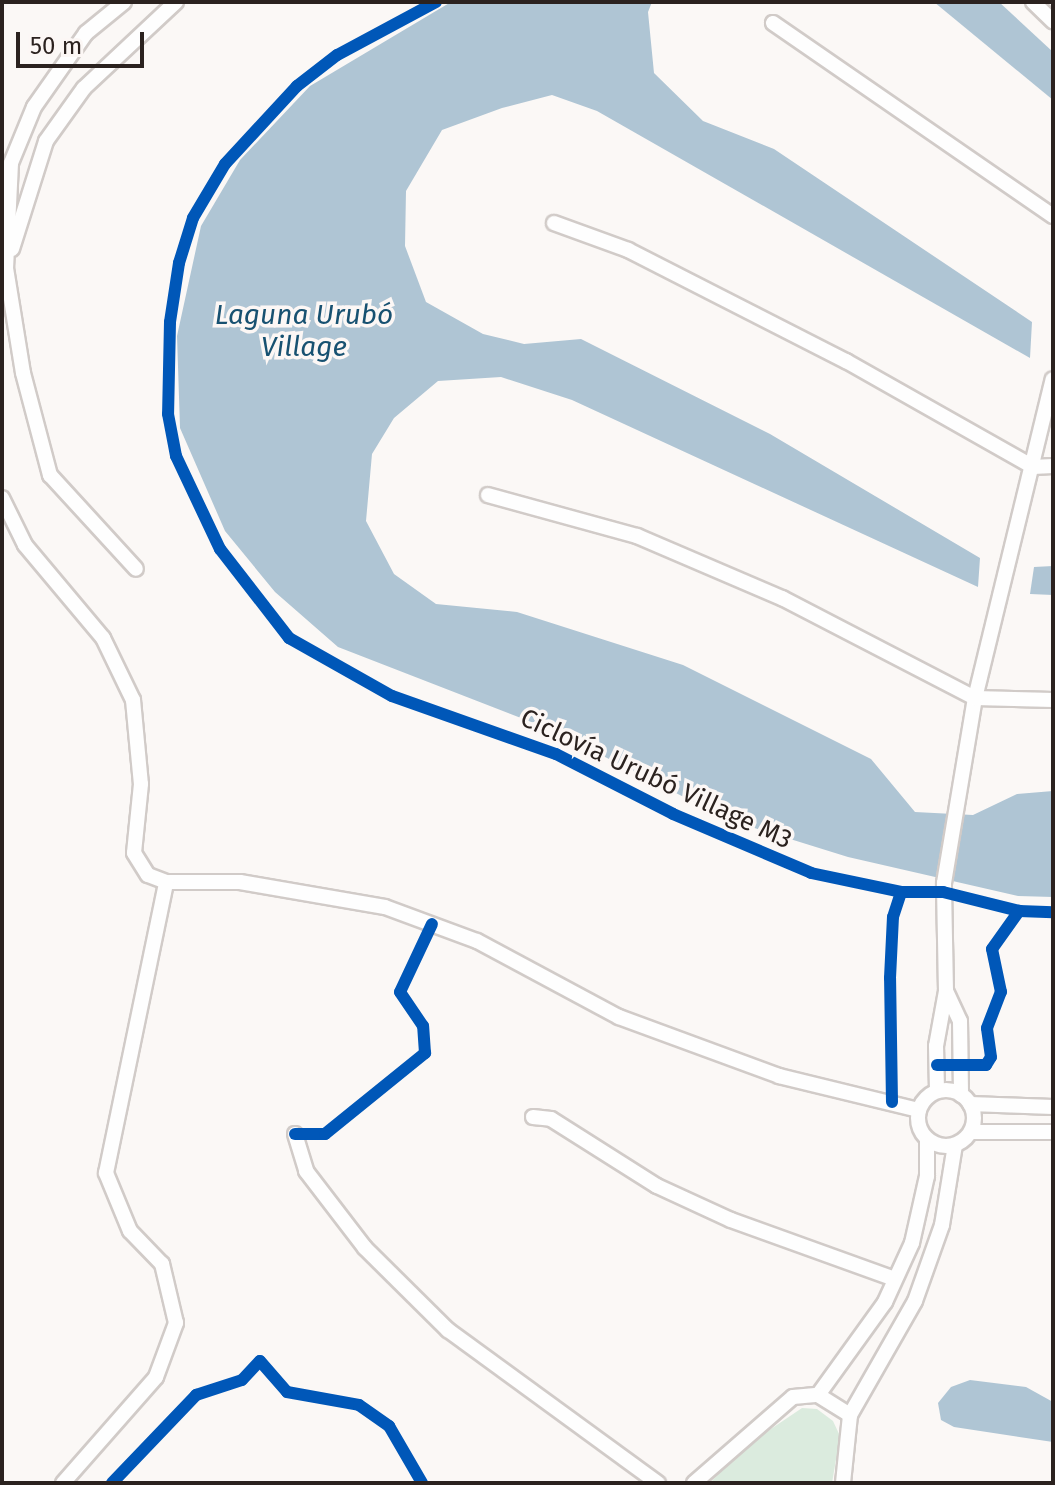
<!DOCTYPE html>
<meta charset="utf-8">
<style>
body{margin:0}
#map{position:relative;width:1055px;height:1485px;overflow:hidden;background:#fbf8f6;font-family:"Fira Sans",sans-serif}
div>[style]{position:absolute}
.green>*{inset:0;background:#dbebde}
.water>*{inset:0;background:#afc5d4}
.roads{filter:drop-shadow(2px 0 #d1cbc8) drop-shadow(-2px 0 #d1cbc8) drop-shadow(0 2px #d1cbc8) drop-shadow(0 -2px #d1cbc8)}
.minor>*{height:14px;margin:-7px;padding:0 7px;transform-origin:7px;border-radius:7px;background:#fefefe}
.minor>.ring{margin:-7px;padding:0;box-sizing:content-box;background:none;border:14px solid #fefefe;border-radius:50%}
.cycleway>*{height:12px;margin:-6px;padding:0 6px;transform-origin:6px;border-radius:6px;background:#0057b8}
span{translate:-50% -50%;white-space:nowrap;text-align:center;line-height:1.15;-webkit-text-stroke:7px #fcf7f5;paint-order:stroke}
.street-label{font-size:26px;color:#2b221f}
.water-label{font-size:28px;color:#175171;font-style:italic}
.frame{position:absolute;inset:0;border:4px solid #2b221f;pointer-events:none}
.scale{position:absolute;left:16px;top:32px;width:128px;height:36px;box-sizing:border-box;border:4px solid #2b221f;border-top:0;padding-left:10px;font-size:24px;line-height:28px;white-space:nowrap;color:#2b221f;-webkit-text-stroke:6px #fcf7f5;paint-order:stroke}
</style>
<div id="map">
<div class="green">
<i style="clip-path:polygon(802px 1408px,817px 1409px,833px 1421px,840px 1436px,832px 1483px,710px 1483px,744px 1447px)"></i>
</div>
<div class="water">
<i style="clip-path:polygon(451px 2px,652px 2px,648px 12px,654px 73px,703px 121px,774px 149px,1032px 322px,1030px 358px,597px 111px,552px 95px,502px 108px,442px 130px,406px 191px,405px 246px,426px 302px,483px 334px,524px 344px,581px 339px,770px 434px,980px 558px,978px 587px,572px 400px,501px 377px,438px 381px,394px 418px,372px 454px,366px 521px,394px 574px,436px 604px,517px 612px,683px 665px,871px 759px,915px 812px,973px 815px,1017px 794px,1053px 791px,1053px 897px,1018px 896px,848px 857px,729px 820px,552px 730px,338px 647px,275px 592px,225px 531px,180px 428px,177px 336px,201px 226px,240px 160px,310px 86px)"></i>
<i style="clip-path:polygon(934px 2px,999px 2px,1053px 52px,1053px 100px)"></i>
<i style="clip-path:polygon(1053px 566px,1053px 595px,1030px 594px,1034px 567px)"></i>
<i style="clip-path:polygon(970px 1380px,1026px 1387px,1053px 1402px,1053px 1442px,954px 1427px,941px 1420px,938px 1403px,951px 1387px)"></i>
</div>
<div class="roads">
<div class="minor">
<i style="left:124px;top:2px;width:49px;rotate:140.8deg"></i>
<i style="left:86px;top:33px;width:90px;rotate:125.1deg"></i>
<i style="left:34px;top:107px;width:61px;rotate:112.3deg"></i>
<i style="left:11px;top:163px;width:105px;rotate:92.7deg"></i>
<i style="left:6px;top:268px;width:106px;rotate:80.8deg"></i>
<i style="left:23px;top:373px;width:106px;rotate:75.2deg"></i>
<i style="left:50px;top:475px;width:127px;rotate:47.5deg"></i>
<i style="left:1033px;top:2px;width:28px;rotate:44deg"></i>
<i style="left:773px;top:23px;width:340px;rotate:34.6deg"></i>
<i style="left:554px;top:223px;width:79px;rotate:20deg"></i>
<i style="left:628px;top:250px;width:245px;rotate:27deg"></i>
<i style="left:846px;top:361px;width:215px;rotate:29.5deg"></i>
<i style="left:1033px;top:467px;width:20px;rotate:-3deg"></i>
<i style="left:12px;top:249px;width:113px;rotate:-72.5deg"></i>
<i style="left:46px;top:141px;width:65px;rotate:-54.4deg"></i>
<i style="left:84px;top:88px;width:126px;rotate:-43.1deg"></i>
<i style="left:488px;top:495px;width:155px;rotate:15.4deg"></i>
<i style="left:637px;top:536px;width:158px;rotate:23.2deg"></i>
<i style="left:782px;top:598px;width:217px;rotate:27.4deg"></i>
<i style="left:975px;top:698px;width:78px;rotate:1.5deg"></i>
<i style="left:2px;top:498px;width:52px;rotate:63.9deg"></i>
<i style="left:25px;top:545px;width:121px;rotate:50deg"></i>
<i style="left:103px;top:638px;width:69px;rotate:64.2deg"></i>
<i style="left:133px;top:700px;width:84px;rotate:84.6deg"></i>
<i style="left:141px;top:784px;width:69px;rotate:95.8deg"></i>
<i style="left:134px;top:853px;width:26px;rotate:58deg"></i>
<i style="left:148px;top:875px;width:19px;rotate:21deg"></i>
<i style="left:166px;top:882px;width:74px"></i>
<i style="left:240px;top:882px;width:147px;rotate:9.8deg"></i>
<i style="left:385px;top:907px;width:98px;rotate:20.3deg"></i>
<i style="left:477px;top:941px;width:161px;rotate:28.2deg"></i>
<i style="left:619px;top:1017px;width:171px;rotate:20.2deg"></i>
<i style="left:779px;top:1076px;width:144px;rotate:13.7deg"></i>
<i style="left:946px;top:991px;width:33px;rotate:65deg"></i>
<i style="left:960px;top:1021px;width:74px;rotate:89.2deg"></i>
<i class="ring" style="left:918px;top:1090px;width:42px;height:42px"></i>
<i style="left:937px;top:1090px;width:44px;rotate:-91.3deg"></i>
<i style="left:936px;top:1046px;width:56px;rotate:-79.7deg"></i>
<i style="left:946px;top:991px;width:108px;rotate:-91.1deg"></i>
<i style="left:944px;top:883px;width:188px;rotate:-80.5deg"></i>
<i style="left:975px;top:698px;width:328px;rotate:-76.3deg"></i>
<i style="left:970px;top:1104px;width:83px;rotate:2.1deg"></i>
<i style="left:533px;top:1117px;width:18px;rotate:6deg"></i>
<i style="left:551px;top:1119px;width:125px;rotate:32.3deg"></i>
<i style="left:657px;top:1186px;width:81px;rotate:24.7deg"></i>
<i style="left:731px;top:1220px;width:174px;rotate:19.8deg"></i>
<i style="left:971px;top:1132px;width:82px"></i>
<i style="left:295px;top:1134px;width:39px;rotate:73deg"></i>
<i style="left:306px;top:1171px;width:97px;rotate:52.5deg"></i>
<i style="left:365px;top:1248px;width:117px;rotate:44.7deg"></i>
<i style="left:448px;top:1330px;width:260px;rotate:36.1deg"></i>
<i style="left:818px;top:1395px;width:115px;rotate:-54.2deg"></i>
<i style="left:885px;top:1302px;width:65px;rotate:-65.4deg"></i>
<i style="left:912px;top:1243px;width:69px;rotate:-77.4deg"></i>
<i style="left:927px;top:1176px;width:36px;rotate:-90deg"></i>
<i style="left:63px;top:1483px;width:141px;rotate:-48.7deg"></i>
<i style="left:156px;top:1377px;width:58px;rotate:-69.7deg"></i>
<i style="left:176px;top:1323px;width:61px;rotate:-103.3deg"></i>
<i style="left:162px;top:1264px;width:46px;rotate:-134.1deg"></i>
<i style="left:130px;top:1231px;width:63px;rotate:-112.5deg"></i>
<i style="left:106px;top:1173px;width:297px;rotate:-78.3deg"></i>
<i style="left:694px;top:1483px;width:131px;rotate:-41deg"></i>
<i style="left:793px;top:1397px;width:25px;rotate:-5deg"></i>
<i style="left:818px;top:1395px;width:38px;rotate:32deg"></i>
<i style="left:843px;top:1483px;width:68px;rotate:-84.1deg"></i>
<i style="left:850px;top:1415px;width:131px;rotate:-60.3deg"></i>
<i style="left:915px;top:1301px;width:81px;rotate:-70.4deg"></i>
<i style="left:942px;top:1225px;width:81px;rotate:-80.8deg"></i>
</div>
</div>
<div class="cycleway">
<i style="left:436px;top:2px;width:112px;rotate:151.8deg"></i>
<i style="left:337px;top:55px;width:51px;rotate:142.2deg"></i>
<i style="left:297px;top:86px;width:106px;rotate:132.7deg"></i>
<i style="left:225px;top:164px;width:63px;rotate:120.7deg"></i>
<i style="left:193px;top:218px;width:47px;rotate:107.3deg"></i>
<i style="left:179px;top:263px;width:60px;rotate:98.7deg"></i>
<i style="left:170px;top:322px;width:92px;rotate:91.2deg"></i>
<i style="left:168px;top:414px;width:43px;rotate:79.2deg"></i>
<i style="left:176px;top:456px;width:103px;rotate:64.7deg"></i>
<i style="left:220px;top:549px;width:113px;rotate:52.2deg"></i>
<i style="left:289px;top:638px;width:118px;rotate:29.4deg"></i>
<i style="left:392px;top:696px;width:174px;rotate:19.5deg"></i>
<i style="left:556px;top:754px;width:131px;rotate:27.1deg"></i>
<i style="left:673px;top:814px;width:150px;rotate:23.1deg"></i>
<i style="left:811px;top:873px;width:92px;rotate:11.9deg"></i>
<i style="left:901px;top:892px;width:42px"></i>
<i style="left:943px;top:892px;width:78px;rotate:14deg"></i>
<i style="left:1019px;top:911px;width:34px;rotate:2deg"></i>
<i style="left:937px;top:1065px;width:49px"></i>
<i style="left:986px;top:1065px;width:9px;rotate:-58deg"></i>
<i style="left:991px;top:1057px;width:29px;rotate:-98deg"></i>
<i style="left:987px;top:1028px;width:39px;rotate:-69deg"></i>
<i style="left:1001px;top:992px;width:44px;rotate:-101.8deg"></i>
<i style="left:992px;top:949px;width:47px;rotate:-54.6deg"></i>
<i style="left:892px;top:1102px;width:124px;rotate:-90.9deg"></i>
<i style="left:890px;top:978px;width:61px;rotate:-87.2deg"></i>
<i style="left:893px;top:917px;width:26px;rotate:-72deg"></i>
<i style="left:295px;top:1134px;width:30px"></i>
<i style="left:325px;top:1134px;width:129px;rotate:-39deg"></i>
<i style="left:425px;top:1053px;width:27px;rotate:-94deg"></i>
<i style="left:423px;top:1026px;width:41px;rotate:-124.1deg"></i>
<i style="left:400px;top:992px;width:75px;rotate:-64.8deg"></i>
<i style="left:112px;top:1483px;width:122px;rotate:-46.3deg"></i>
<i style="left:196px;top:1395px;width:48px;rotate:-18.1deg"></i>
<i style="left:242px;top:1380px;width:26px;rotate:-47deg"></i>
<i style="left:260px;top:1361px;width:41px;rotate:48.9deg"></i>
<i style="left:287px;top:1392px;width:73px;rotate:10.2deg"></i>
<i style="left:359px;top:1405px;width:37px;rotate:35deg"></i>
<i style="left:389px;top:1426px;width:66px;rotate:59.9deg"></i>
</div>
<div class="street-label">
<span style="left:656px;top:779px;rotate:25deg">Ciclovía Urubó Village M3</span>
</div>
<div class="water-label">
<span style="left:304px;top:331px">Laguna Urubó<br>Village</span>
</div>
<div class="frame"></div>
<div class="scale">50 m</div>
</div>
